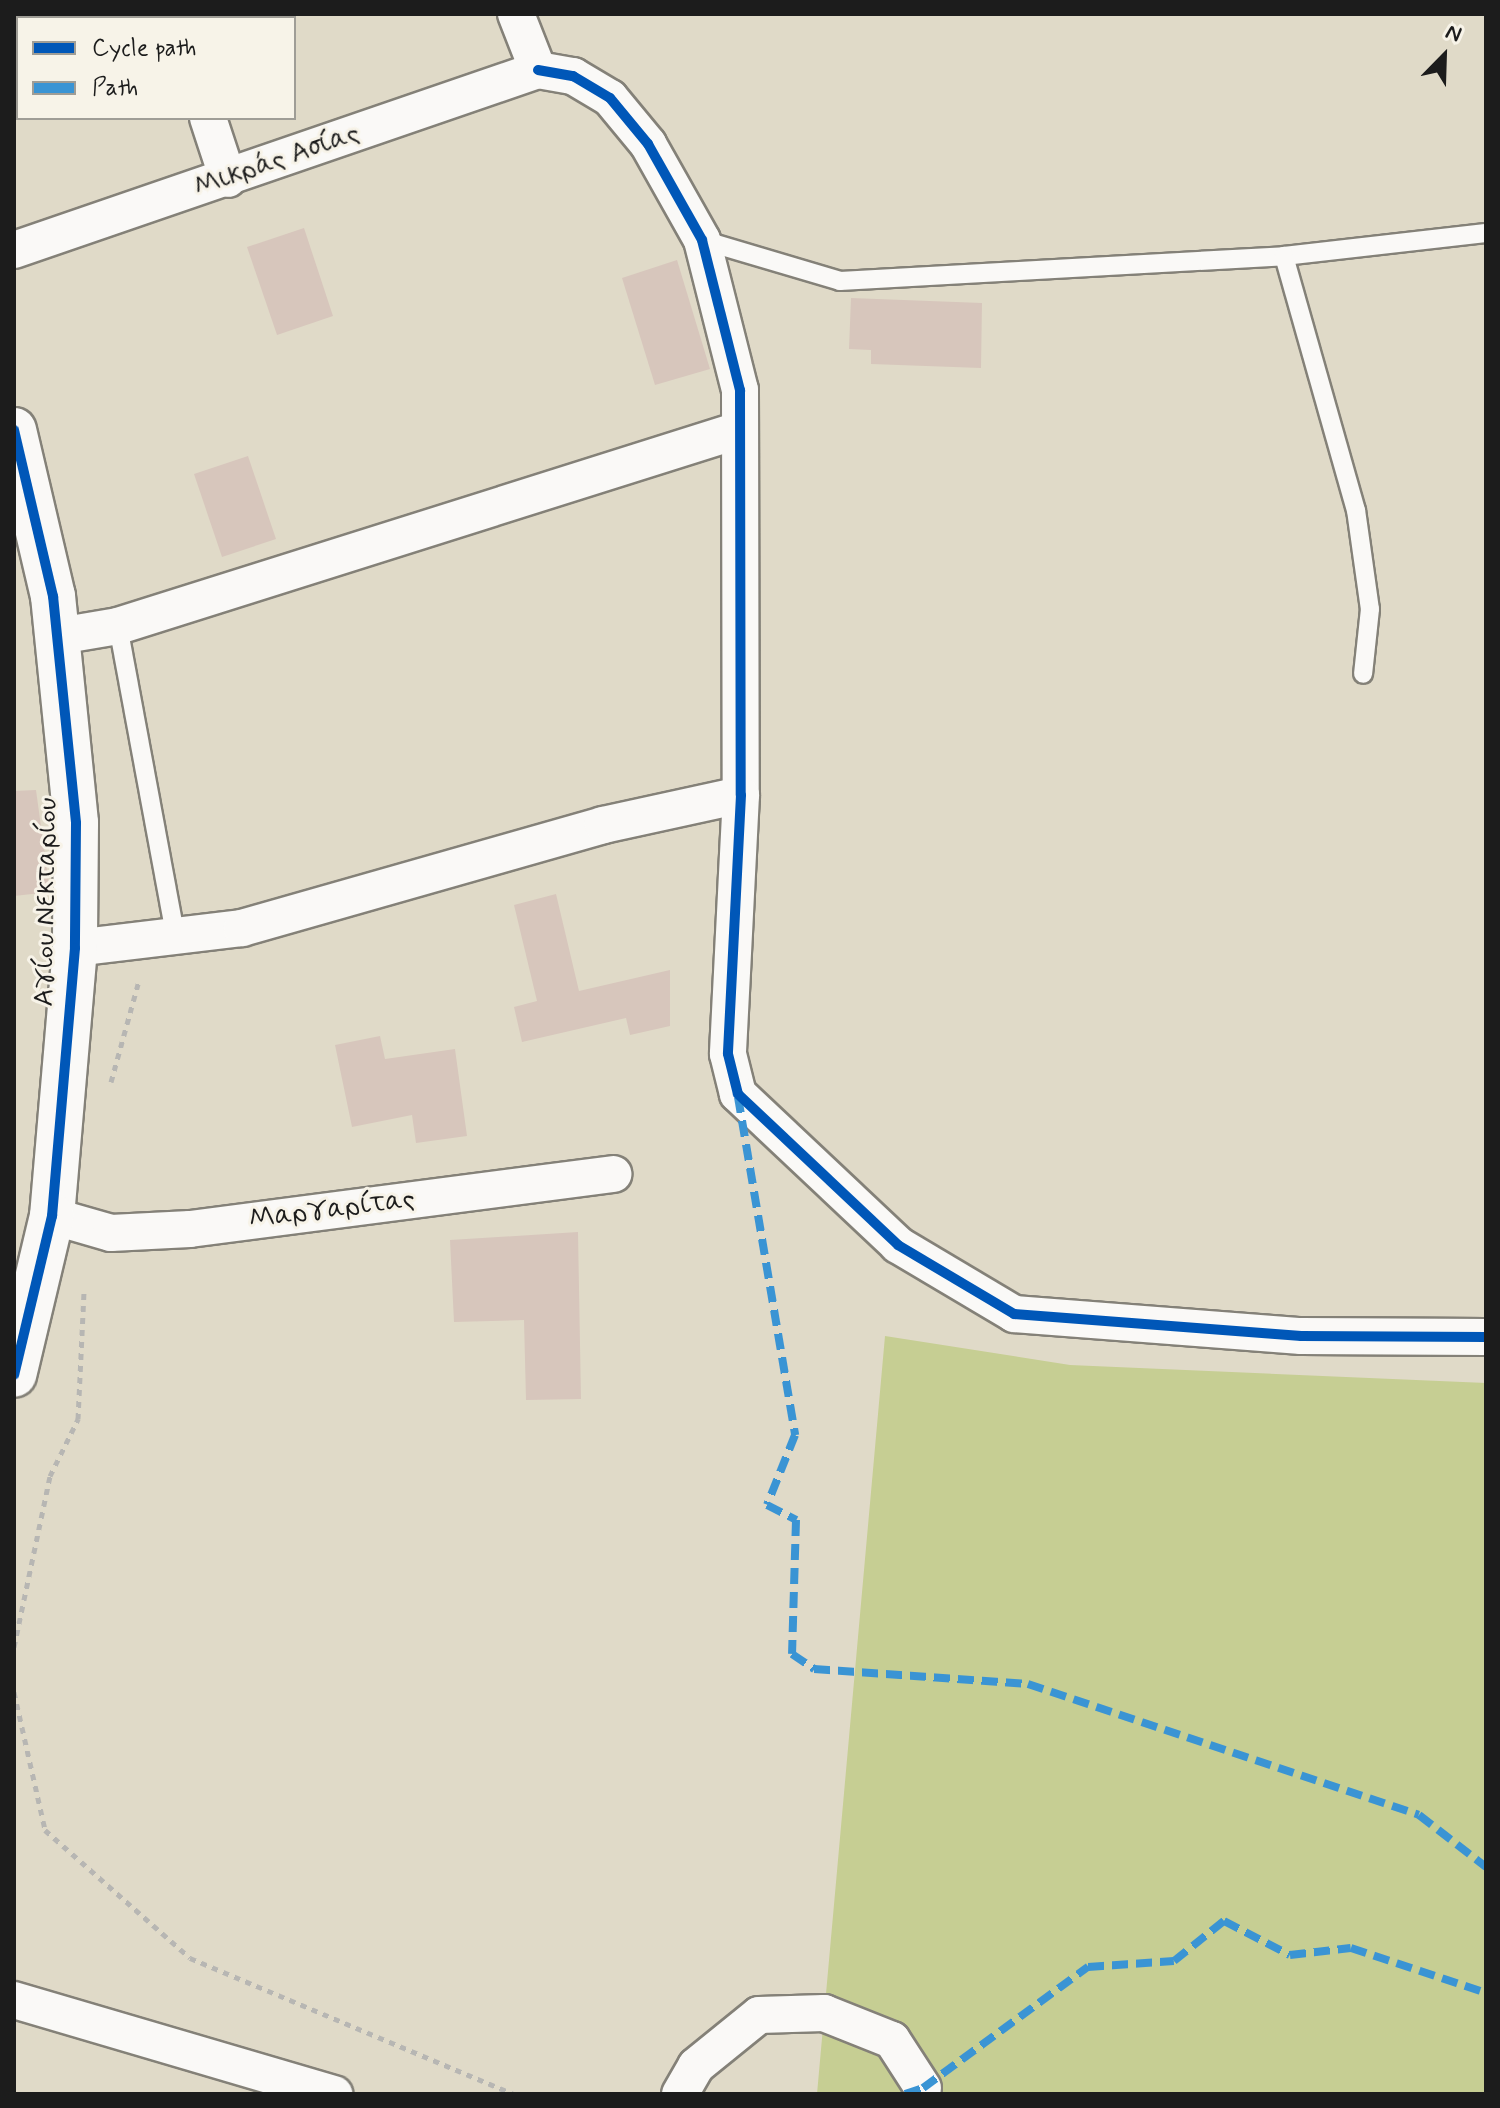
<!DOCTYPE html>
<meta charset="utf-8">
<style>
body{margin:0}
#map{position:relative;width:1500px;height:2108px;overflow:hidden;background:#e0dac8;font-family:Mynerve,sans-serif}
div>[style]{position:absolute}
.green>*{inset:0;background:#c6ce93}
.building>*{inset:0;background:#d7c6bc}
.path>*{height:5px;margin-top:-2.5px;transform-origin:0;background:repeating-linear-gradient(90deg,#b7b6b3 0 6px,transparent 0 12px)}
.roads{filter:drop-shadow(2px 0 #848178) drop-shadow(-2px 0 #848178) drop-shadow(0 2px #848178) drop-shadow(0 -2px #848178)}
.service>*{height:18px;margin:-9px;padding:0 9px;transform-origin:9px;border-radius:9px;background:#faf9f7}
.minor>*{height:36px;margin:-18px;padding:0 18px;transform-origin:18px;border-radius:18px;background:#faf9f7}
.tertiary>*{height:44px;margin:-22px;padding:0 22px;transform-origin:22px;border-radius:22px;background:#faf9f7}
.quiet>*{height:8px;margin-top:-4px;transform-origin:0;background:repeating-linear-gradient(90deg,#3a94d4 0 16px,transparent 0 24px)}
.cycleway>*{height:10px;margin:-5px;padding:0 5px;transform-origin:5px;border-radius:5px;background:#0057b8}
span{translate:-50% -50%;white-space:nowrap;text-align:center;line-height:1.15;-webkit-text-stroke:6px #f7f3e8;paint-order:stroke}
.street-label{font-size:28px;color:#1c1c1c}
.frame{position:absolute;inset:0;border:16px solid #1c1c1c;pointer-events:none}
.legend{position:absolute;left:16px;top:16px;width:280px;height:104px;box-sizing:border-box;background:#f7f3e8;border:2px solid #9f9d96;margin:0;padding:10px 14px;list-style:none;font-size:24px;color:#1c1c1c}
.legend li{display:flex;align-items:center;gap:16px;height:40px}
.legend b{width:40px;border:2px solid #9f9d96}
.north{position:absolute;left:1404px;top:16px;width:80px;height:80px;-webkit-text-stroke:6px #f7f3e8;paint-order:stroke;rotate:23deg;font-size:22px;font-weight:700;line-height:32px;text-align:center;color:#1c1c1c}
.north::after{content:'';display:block;margin:auto;width:28px;height:36px;background:#1c1c1c;clip-path:polygon(50% 0,100% 100%,50% 72%,0 100%)}
</style>
<div id="map">
<div class="green">
<i style="clip-path:polygon(885px 1336px,1070px 1365px,1486px 1383px,1486px 2094px,817px 2094px)"></i>
</div>
<div class="building">
<i style="clip-path:polygon(304px 228px,333px 316px,277px 335px,247px 247px)"></i>
<i style="clip-path:polygon(677px 260px,710px 369px,655px 385px,622px 278px)"></i>
<i style="clip-path:polygon(851px 298px,982px 303px,981px 368px,871px 364px,871px 350px,849px 349px)"></i>
<i style="clip-path:polygon(248px 456px,276px 539px,222px 557px,194px 474px)"></i>
<i style="clip-path:polygon(36px 790px,50px 892px,14px 896px,14px 791px)"></i>
<i style="clip-path:polygon(556px 894px,579px 991px,670px 970px,670px 1026px,630px 1035px,626px 1018px,522px 1042px,514px 1007px,537px 1001px,514px 905px)"></i>
<i style="clip-path:polygon(380px 1036px,385px 1059px,455px 1049px,467px 1136px,416px 1143px,412px 1115px,352px 1127px,335px 1045px)"></i>
<i style="clip-path:polygon(578px 1232px,581px 1399px,526px 1400px,524px 1320px,454px 1322px,450px 1240px)"></i>
</div>
<div class="path">
<i style="left:111px;top:1082px;width:106px;rotate:-74.6deg"></i>
<i style="left:14px;top:1647px;width:175px;rotate:-78.1deg"></i>
<i style="left:50px;top:1476px;width:64px;rotate:-63.8deg"></i>
<i style="left:78px;top:1419px;width:129px;rotate:-87.3deg"></i>
<i style="left:14px;top:1692px;width:141px;rotate:77.3deg"></i>
<i style="left:45px;top:1830px;width:193px;rotate:41.4deg"></i>
<i style="left:190px;top:1958px;width:350px;rotate:22.8deg"></i>
</div>
<div class="roads">
<div class="service">
<i style="left:702px;top:240px;width:144px;rotate:16.5deg"></i>
<i style="left:840px;top:281px;width:445px;rotate:-3.2deg"></i>
<i style="left:1284px;top:256px;width:203px;rotate:-6.5deg"></i>
<i style="left:1284px;top:256px;width:264px;rotate:74.2deg"></i>
<i style="left:1356px;top:510px;width:100px;rotate:82deg"></i>
<i style="left:1370px;top:609px;width:65px;rotate:96.1deg"></i>
<i style="left:118px;top:626px;width:319px;rotate:79.5deg"></i>
</div>
<div class="minor">
<i style="left:174px;top:14px;width:4px;rotate:76deg"></i>
<i style="left:516px;top:14px;width:60px;rotate:68.6deg"></i>
<i style="left:538px;top:70px;width:36px;rotate:10deg"></i>
<i style="left:573px;top:76px;width:43px;rotate:30.7deg"></i>
<i style="left:610px;top:98px;width:60px;rotate:50.4deg"></i>
<i style="left:648px;top:144px;width:110px;rotate:60.6deg"></i>
<i style="left:702px;top:240px;width:155px;rotate:75.8deg"></i>
<i style="left:740px;top:390px;width:405px;rotate:89.9deg"></i>
<i style="left:741px;top:795px;width:259px;rotate:92.9deg"></i>
<i style="left:728px;top:1054px;width:41px;rotate:76deg"></i>
<i style="left:738px;top:1094px;width:220px;rotate:43.3deg"></i>
<i style="left:898px;top:1245px;width:135px;rotate:30.7deg"></i>
<i style="left:1014px;top:1314px;width:288px;rotate:4.4deg"></i>
<i style="left:1301px;top:1336px;width:185px;rotate:0.3deg"></i>
<i style="left:208px;top:118px;width:64px;rotate:71.8deg"></i>
<i style="left:14px;top:250px;width:554px;rotate:-18.96deg"></i>
<i style="left:59px;top:636px;width:60px;rotate:-9.6deg"></i>
<i style="left:118px;top:626px;width:648px;rotate:-17.51deg"></i>
<i style="left:75px;top:948px;width:168px;rotate:-6.8deg"></i>
<i style="left:242px;top:928px;width:375px;rotate:-15.9deg"></i>
<i style="left:603px;top:825px;width:141px;rotate:-12.3deg"></i>
<i style="left:52px;top:1216px;width:61px;rotate:16.1deg"></i>
<i style="left:111px;top:1233px;width:79px;rotate:-2.9deg"></i>
<i style="left:190px;top:1229px;width:427px;rotate:-7.4deg"></i>
<i style="left:14px;top:2000px;width:334px;rotate:16.4deg"></i>
<i style="left:680px;top:2094px;width:32px;rotate:-60deg"></i>
<i style="left:696px;top:2066px;width:81px;rotate:-39deg"></i>
<i style="left:759px;top:2015px;width:65px;rotate:-1.8deg"></i>
<i style="left:824px;top:2013px;width:73px;rotate:21.7deg"></i>
<i style="left:892px;top:2040px;width:57px;rotate:57.1deg"></i>
</div>
<div class="tertiary">
<i style="left:14px;top:430px;width:171px;rotate:76.8deg"></i>
<i style="left:53px;top:596px;width:228px;rotate:84.2deg"></i>
<i style="left:76px;top:823px;width:125px;rotate:90.5deg"></i>
<i style="left:75px;top:948px;width:269px;rotate:94.9deg"></i>
<i style="left:52px;top:1216px;width:163px;rotate:103.4deg"></i>
</div>
</div>
<div class="quiet">
<i style="left:738px;top:1097px;width:343px;rotate:80.4deg"></i>
<i style="left:795px;top:1435px;width:75px;rotate:111.8deg"></i>
<i style="left:767px;top:1505px;width:33px;rotate:27deg"></i>
<i style="left:796px;top:1520px;width:134px;rotate:91.7deg"></i>
<i style="left:792px;top:1654px;width:27px;rotate:34deg"></i>
<i style="left:814px;top:1669px;width:215px;rotate:4deg"></i>
<i style="left:1028px;top:1684px;width:412px;rotate:18.5deg"></i>
<i style="left:1419px;top:1815px;width:85px;rotate:37.8deg"></i>
<i style="left:905px;top:2094px;width:19px;rotate:-18deg"></i>
<i style="left:923px;top:2088px;width:205px;rotate:-36.3deg"></i>
<i style="left:1088px;top:1967px;width:86px;rotate:-4deg"></i>
<i style="left:1174px;top:1961px;width:64px;rotate:-38.7deg"></i>
<i style="left:1224px;top:1921px;width:74px;rotate:27.3deg"></i>
<i style="left:1290px;top:1955px;width:61px;rotate:-6.5deg"></i>
<i style="left:1351px;top:1948px;width:142px;rotate:18.4deg"></i>
</div>
<div class="cycleway">
<i style="left:538px;top:70px;width:36px;rotate:10deg"></i>
<i style="left:573px;top:76px;width:43px;rotate:30.7deg"></i>
<i style="left:610px;top:98px;width:60px;rotate:50.4deg"></i>
<i style="left:648px;top:144px;width:110px;rotate:60.6deg"></i>
<i style="left:702px;top:240px;width:155px;rotate:75.8deg"></i>
<i style="left:740px;top:390px;width:405px;rotate:89.9deg"></i>
<i style="left:741px;top:795px;width:259px;rotate:92.9deg"></i>
<i style="left:728px;top:1054px;width:41px;rotate:76deg"></i>
<i style="left:738px;top:1094px;width:220px;rotate:43.3deg"></i>
<i style="left:898px;top:1245px;width:135px;rotate:30.7deg"></i>
<i style="left:1014px;top:1314px;width:288px;rotate:4.4deg"></i>
<i style="left:1301px;top:1336px;width:185px;rotate:0.3deg"></i>
<i style="left:14px;top:430px;width:171px;rotate:76.8deg"></i>
<i style="left:53px;top:596px;width:228px;rotate:84.2deg"></i>
<i style="left:76px;top:823px;width:125px;rotate:90.5deg"></i>
<i style="left:75px;top:948px;width:269px;rotate:94.9deg"></i>
<i style="left:52px;top:1216px;width:163px;rotate:103.4deg"></i>
</div>
<div class="street-label">
<span style="left:277px;top:161px;rotate:-19deg">Μικράς Ασίας</span>
<span style="left:47px;top:902px;rotate:-89deg">Αγίου Νεκταρίου</span>
<span style="left:332px;top:1210px;rotate:-7deg">Μαργαρίτας</span>
</div>
<div class="frame"></div>
<ul class="legend">
<li><b style="height:10px;background:#0057b8"></b>Cycle path</li>
<li><b style="height:10px;background:#3a94d4"></b>Path</li>
</ul>
<div class="north">N</div>
</div>
